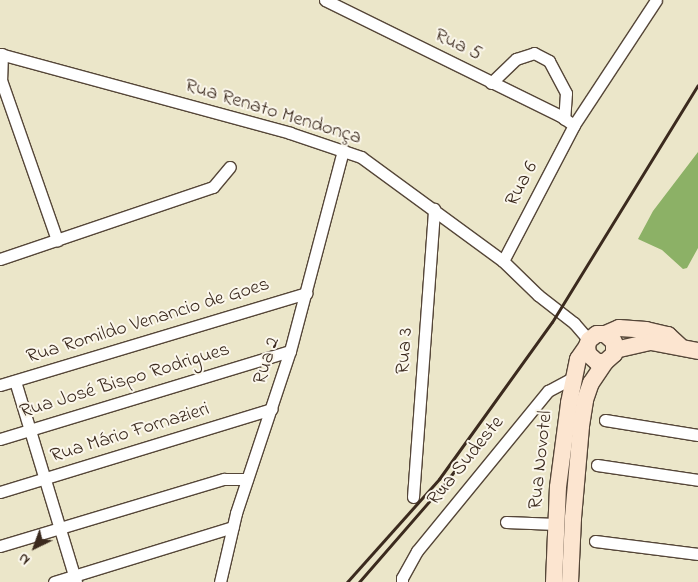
<!DOCTYPE html>
<meta charset="utf-8">
<style>
body{margin:0}
#map{position:relative;width:698px;height:582px;overflow:hidden;background:#ebe6c9;font-family:"Indie Flower",sans-serif}
div>[style]{position:absolute}
.forest>*{inset:0;background:#8cb166}
.roads{filter:drop-shadow(1px 0 #554638) drop-shadow(-1px 0 #554638) drop-shadow(0 1px #554638) drop-shadow(0 -1px #554638)}
.street>*{height:11px;margin:-5.5px;padding:0 5.5px;transform-origin:5.5px;border-radius:5.5px;background:#fff}
.secondary>*{height:16px;margin:-8px;padding:0 8px;transform-origin:8px;border-radius:8px;background:#fce5d0}
.rail>*{height:3px;margin:-1.5px;padding:0 1.5px;transform-origin:1.5px;border-radius:1.5px;background:#3b2a1e}
span{translate:-50% -50%;white-space:nowrap;text-align:center;line-height:1.15;-webkit-text-stroke:4px #fbf7ec;paint-order:stroke}
.street-label{font-size:20px;color:#3b2a1e}
.north{position:absolute;left:10px;top:522px;width:50px;height:50px;-webkit-text-stroke:4px #fbf7ec;paint-order:stroke;rotate:222deg;font-size:14px;font-weight:700;line-height:20px;text-align:center;color:#3b2a1e}
.north::after{content:'';display:block;margin:auto;width:18px;height:22px;background:#3b2a1e;clip-path:polygon(50% 0,100% 100%,50% 72%,0 100%)}
</style>
<div id="map">
<div class="forest">
<i style="clip-path:polygon(698px 152px,698px 248px,687px 268px,683px 269px,662px 250px,638px 239px,653px 211px)"></i>
</div>
<div class="roads">
<div class="street">
<i style="left:325px;top:0;width:261px;rotate:26.2deg"></i>
<i style="left:559px;top:115px;width:18px;rotate:34deg"></i>
<i style="left:0;top:54px;width:301px;rotate:15.2deg"></i>
<i style="left:290px;top:133px;width:75px;rotate:18.7deg"></i>
<i style="left:361px;top:157px;width:176px;rotate:36.2deg"></i>
<i style="left:503px;top:261px;width:49px;rotate:44.2deg"></i>
<i style="left:538px;top:295px;width:46px;rotate:37.9deg"></i>
<i style="left:574px;top:323px;width:23px;rotate:49deg"></i>
<i style="left:2px;top:54px;width:26px;rotate:92deg"></i>
<i style="left:1px;top:80px;width:170px;rotate:70.7deg"></i>
<i style="left:491px;top:83px;width:35px;rotate:-44deg"></i>
<i style="left:516px;top:59px;width:19px;rotate:-18deg"></i>
<i style="left:534px;top:53px;width:17px;rotate:28deg"></i>
<i style="left:549px;top:61px;width:36px;rotate:62deg"></i>
<i style="left:566px;top:93px;width:26px;rotate:94deg"></i>
<i style="left:0;top:259px;width:225px;rotate:-18.7deg"></i>
<i style="left:213px;top:187px;width:26px;rotate:-50deg"></i>
<i style="left:503px;top:261px;width:153px;rotate:-62.4deg"></i>
<i style="left:574px;top:125px;width:149px;rotate:-56.7deg"></i>
<i style="left:15px;top:381px;width:210px;rotate:73.1deg"></i>
<i style="left:0;top:385px;width:320px;rotate:-16.7deg"></i>
<i style="left:605px;top:420px;width:94px;rotate:9.2deg"></i>
<i style="left:0;top:439px;width:303px;rotate:-16.9deg"></i>
<i style="left:597px;top:465px;width:102px;rotate:8.4deg"></i>
<i style="left:0;top:492px;width:284px;rotate:-17deg"></i>
<i style="left:413px;top:497px;width:289px;rotate:-85.8deg"></i>
<i style="left:506px;top:522px;width:50px;rotate:2.3deg"></i>
<i style="left:595px;top:541px;width:104px;rotate:7.2deg"></i>
<i style="left:0;top:546px;width:234px;rotate:-16.7deg"></i>
<i style="left:224px;top:479px;width:23px"></i>
<i style="left:54px;top:582px;width:187px;rotate:-17.1deg"></i>
<i style="left:220px;top:582px;width:71px;rotate:-76.9deg"></i>
<i style="left:236px;top:513px;width:171px;rotate:-71.6deg"></i>
<i style="left:290px;top:351px;width:208px;rotate:-75.2deg"></i>
<i style="left:402px;top:582px;width:4px;rotate:-90deg"></i>
<i style="left:402px;top:578px;width:31px;rotate:-61deg"></i>
<i style="left:417px;top:551px;width:207px;rotate:-50.7deg"></i>
<i style="left:548px;top:391px;width:30px;rotate:-28deg"></i>
</div>
<div class="secondary">
<i style="left:605px;top:334px;width:12px;rotate:42deg"></i>
<i style="left:614px;top:342px;width:12px;rotate:90deg"></i>
<i style="left:614px;top:354px;width:12px;rotate:138deg"></i>
<i style="left:605px;top:362px;width:8px;rotate:180deg"></i>
<i style="left:597px;top:362px;width:12px;rotate:-138deg"></i>
<i style="left:588px;top:354px;width:8px;rotate:-97deg"></i>
<i style="left:587px;top:346px;width:6px;rotate:-72deg"></i>
<i style="left:589px;top:340px;width:10px;rotate:-37deg"></i>
<i style="left:597px;top:334px;width:8px"></i>
<i style="left:605px;top:334px;width:15px;rotate:-23deg"></i>
<i style="left:619px;top:328px;width:27px;rotate:4deg"></i>
<i style="left:646px;top:330px;width:23px;rotate:13deg"></i>
<i style="left:668px;top:335px;width:16px;rotate:43deg"></i>
<i style="left:615px;top:350px;width:37px;rotate:-13deg"></i>
<i style="left:651px;top:342px;width:48px;rotate:10.8deg"></i>
<i style="left:554px;top:582px;width:95px;rotate:-87.6deg"></i>
<i style="left:558px;top:487px;width:85px;rotate:-82.5deg"></i>
<i style="left:569px;top:403px;width:45px;rotate:-78.4deg"></i>
<i style="left:578px;top:359px;width:16px;rotate:-55deg"></i>
<i style="left:570px;top:582px;width:64px;rotate:-87.3deg"></i>
<i style="left:573px;top:518px;width:92px;rotate:-85deg"></i>
<i style="left:581px;top:426px;width:26px;rotate:-81deg"></i>
<i style="left:585px;top:400px;width:18px;rotate:-71deg"></i>
<i style="left:591px;top:383px;width:25px;rotate:-56deg"></i>
</div>
</div>
<div class="rail">
<i style="left:347px;top:582px;width:138px;rotate:-48.2deg"></i>
<i style="left:439px;top:479px;width:193px;rotate:-54.3deg"></i>
<i style="left:552px;top:322px;width:278px;rotate:-58.4deg"></i>
<i style="left:359px;top:582px;width:133px;rotate:-49deg"></i>
<i style="left:446px;top:482px;width:20px;rotate:-53deg"></i>
</div>
<div class="street-label">
<span style="left:458px;top:45px;rotate:26deg">Rua 5</span>
<span style="left:273px;top:112px;rotate:17deg">Rua Renato Mendonça</span>
<span style="left:522px;top:184px;rotate:-62deg">Rua 6</span>
<span style="left:148px;top:321px;rotate:-17deg">Rua Romildo Venancio de Goes</span>
<span style="left:405px;top:351px;rotate:-86deg">Rua 3</span>
<span style="left:267px;top:361px;rotate:-73deg">Rua 2</span>
<span style="left:125px;top:381px;rotate:-17deg">Rua José Bispo Rodrigues</span>
<span style="left:130px;top:433px;rotate:-17deg">Rua Mário Fornazieri</span>
<span style="left:541px;top:460px;rotate:-84deg">Rua Novotel</span>
<span style="left:466px;top:461px;rotate:-51deg">Rua Sudeste</span>
</div>
<div class="north">N</div>
</div>
